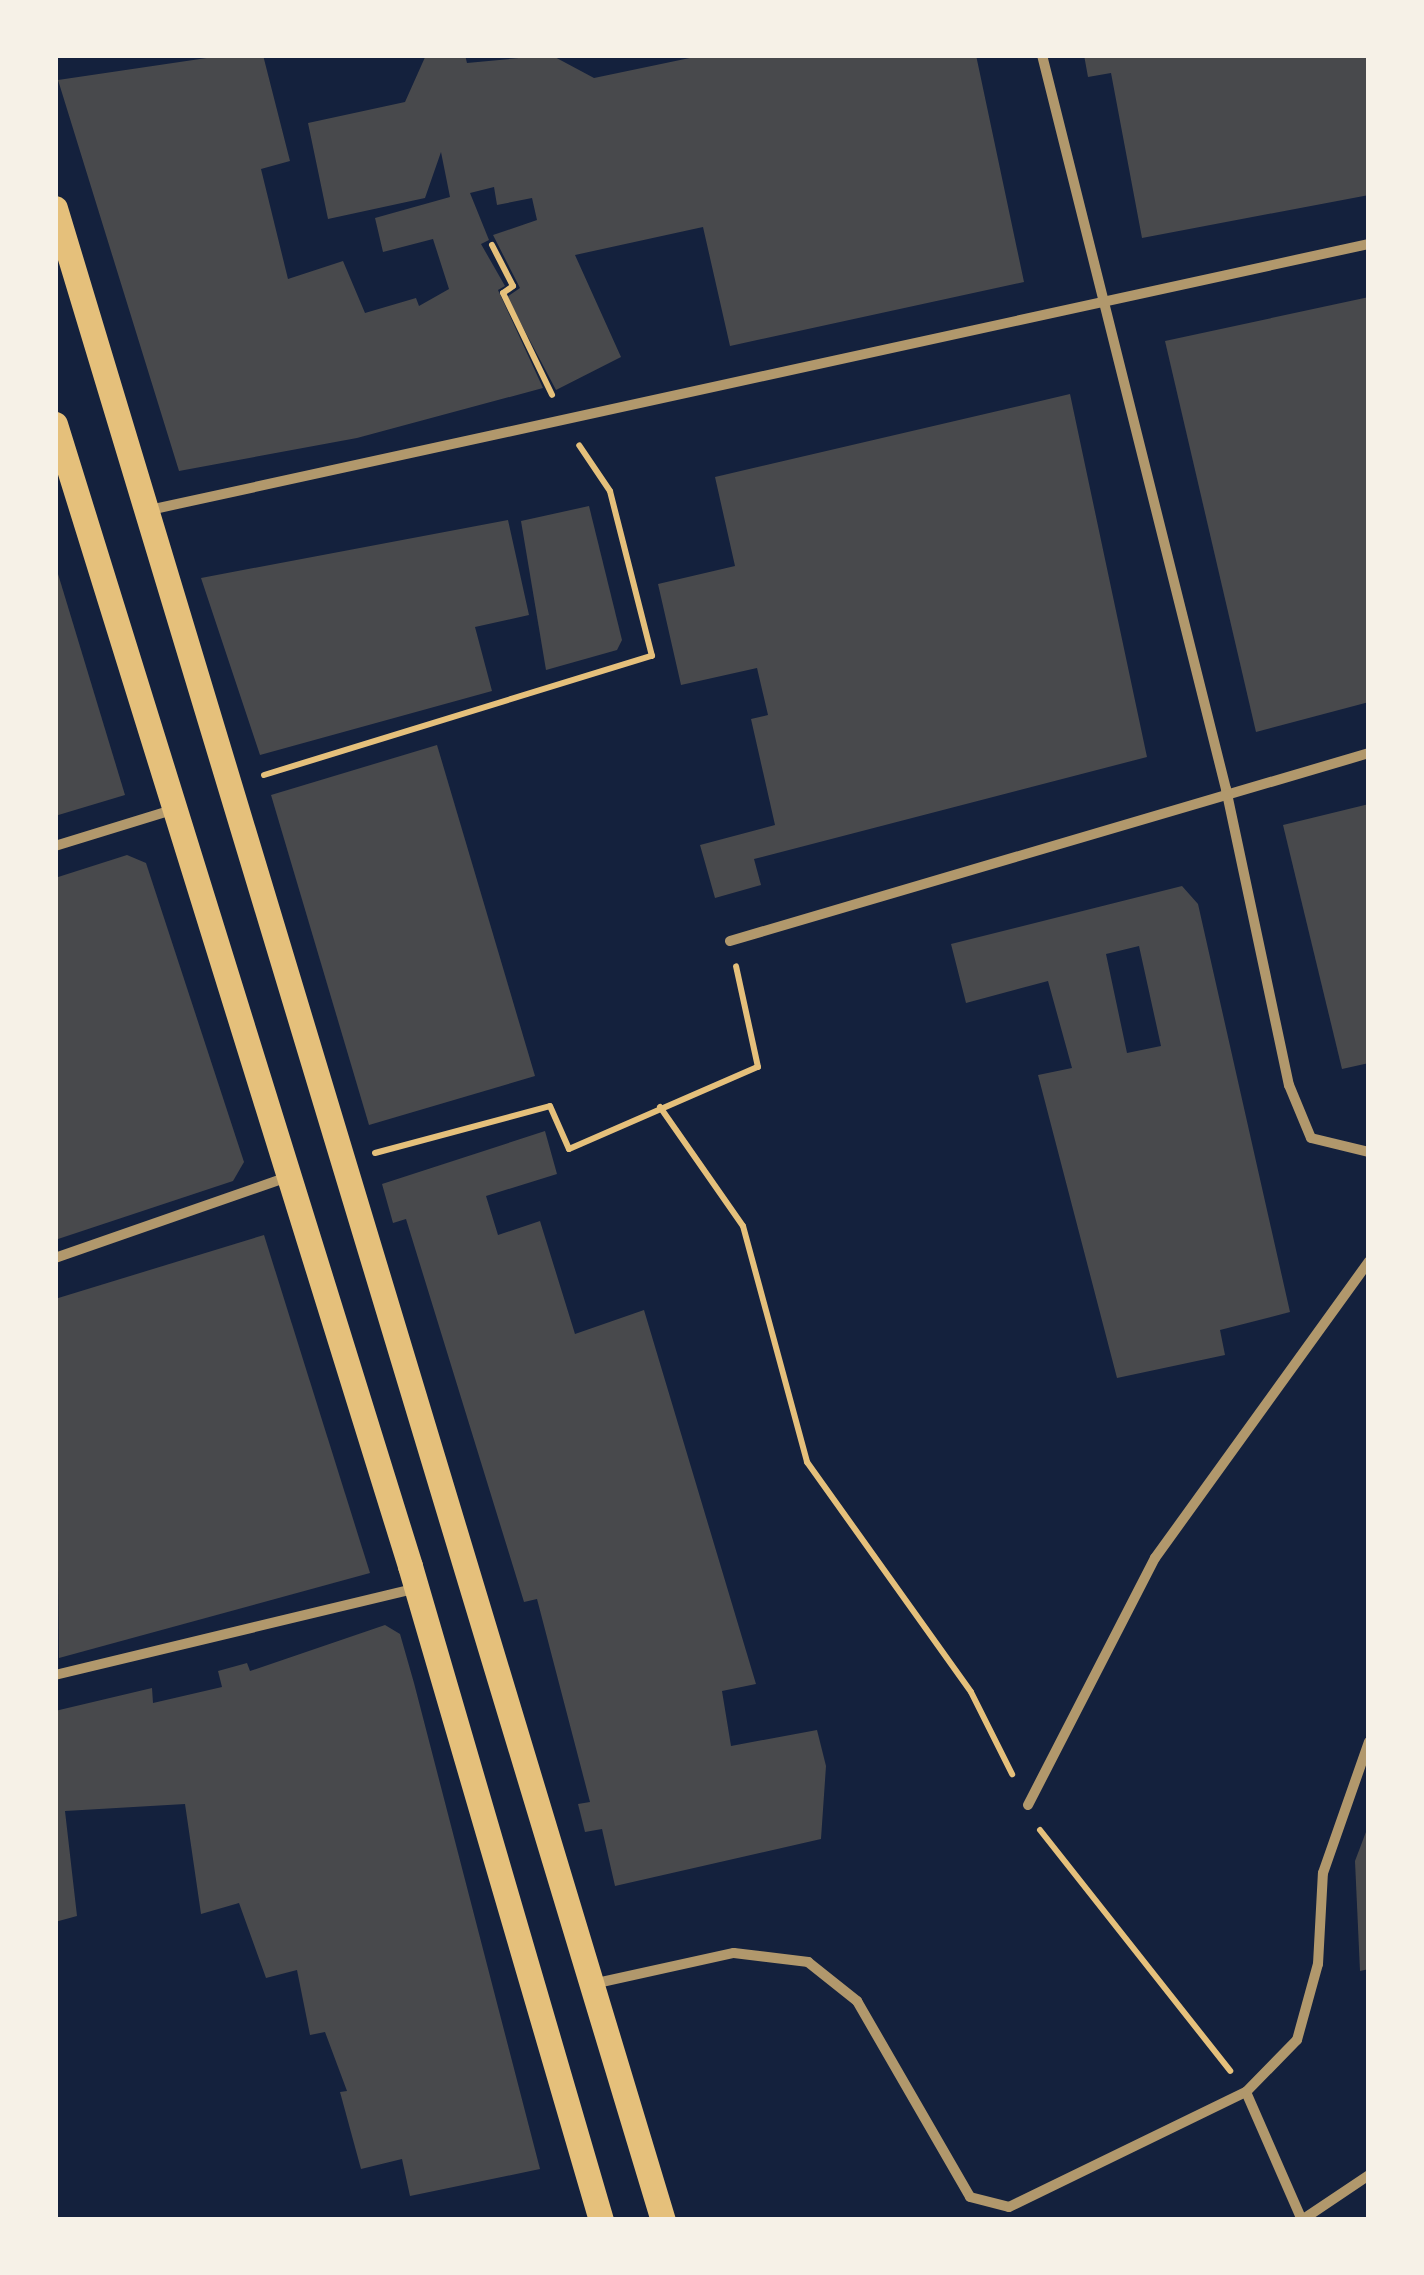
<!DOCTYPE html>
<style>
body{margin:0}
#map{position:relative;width:1424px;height:2275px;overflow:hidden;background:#14213d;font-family:"Source Sans 3",sans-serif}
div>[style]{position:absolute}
.building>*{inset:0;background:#48494c}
.path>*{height:6px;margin:-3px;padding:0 3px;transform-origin:3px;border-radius:3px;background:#e5c07b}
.minor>*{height:10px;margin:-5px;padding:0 5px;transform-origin:5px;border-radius:5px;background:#b1986c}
.primary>*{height:25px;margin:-12.5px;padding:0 12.5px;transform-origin:12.5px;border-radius:12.5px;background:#e5c07b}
span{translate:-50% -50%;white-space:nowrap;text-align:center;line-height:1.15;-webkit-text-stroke:8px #f6f1e7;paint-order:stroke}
.frame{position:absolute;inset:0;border:58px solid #f6f1e7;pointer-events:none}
</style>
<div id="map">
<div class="building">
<i style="clip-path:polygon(227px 55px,263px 55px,290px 161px,261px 169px,288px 279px,343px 261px,365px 313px,416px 298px,419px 306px,449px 289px,433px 239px,383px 252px,375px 218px,450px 197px,441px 152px,425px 198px,328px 219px,308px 123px,405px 102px,426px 55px,465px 55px,467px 63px,551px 55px,594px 78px,704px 55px,976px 55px,1024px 282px,730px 346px,703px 227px,575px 255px,621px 357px,556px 390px,507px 297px,520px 288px,493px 235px,537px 220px,532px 198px,497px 205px,494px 187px,470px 193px,489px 240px,481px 244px,505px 286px,498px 290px,543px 388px,357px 438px,179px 471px,58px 80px)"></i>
<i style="clip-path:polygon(1084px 55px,1369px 55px,1369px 195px,1142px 238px,1111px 73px,1088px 77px)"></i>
<i style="clip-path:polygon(1369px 297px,1369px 702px,1256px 732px,1165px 341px)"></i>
<i style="clip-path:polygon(1070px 394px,1147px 757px,754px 859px,761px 885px,715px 898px,700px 845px,775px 825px,751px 719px,768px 715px,757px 668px,681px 685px,658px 584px,735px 566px,715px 477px)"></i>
<i style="clip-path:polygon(589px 506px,622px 640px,617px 650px,546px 670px,521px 521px)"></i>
<i style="clip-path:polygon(508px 520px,529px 615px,475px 627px,492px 691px,260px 755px,201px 578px)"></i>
<i style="clip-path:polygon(55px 564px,125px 795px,55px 816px)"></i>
<i style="clip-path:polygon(437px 745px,535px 1076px,369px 1125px,271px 795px)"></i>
<i style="clip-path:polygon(1369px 804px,1369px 1063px,1342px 1069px,1283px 825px)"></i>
<i style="clip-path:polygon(127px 855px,146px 863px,244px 1162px,233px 1181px,55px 1240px,55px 878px)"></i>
<i style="clip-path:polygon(evenodd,1182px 886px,1198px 904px,1290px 1312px,1220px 1330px,1225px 1355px,1117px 1378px,1038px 1075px,1072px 1068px,1048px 981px,966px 1003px,951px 944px,1182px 886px,1139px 946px,1161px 1046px,1127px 1053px,1106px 954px,1139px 946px)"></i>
<i style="clip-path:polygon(545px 1131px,557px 1174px,486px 1196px,498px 1235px,540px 1221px,575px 1334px,644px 1310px,756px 1684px,722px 1691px,731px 1746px,817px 1730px,826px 1766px,821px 1839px,615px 1886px,602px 1829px,585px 1832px,578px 1804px,590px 1802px,537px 1599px,524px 1602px,406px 1219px,393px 1223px,382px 1184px)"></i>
<i style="clip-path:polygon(264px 1235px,370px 1573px,59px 1658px,55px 1299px)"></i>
<i style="clip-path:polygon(385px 1625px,400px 1634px,414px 1683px,540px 2169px,410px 2196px,402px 2159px,361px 2169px,340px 2092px,347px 2091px,325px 2032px,310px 2035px,297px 1970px,266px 1978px,239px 1903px,201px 1914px,185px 1804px,65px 1811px,77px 1916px,55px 1922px,55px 1711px,152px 1688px,153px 1703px,222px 1687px,218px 1671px,247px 1663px,250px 1671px)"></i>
<i style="clip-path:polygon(1369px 1824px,1369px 1969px,1360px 1971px,1355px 1861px)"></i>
</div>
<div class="path">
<i style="left:492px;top:245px;width:46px;rotate:62.9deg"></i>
<i style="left:513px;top:286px;width:12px;rotate:145deg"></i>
<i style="left:503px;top:293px;width:113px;rotate:64.3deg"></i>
<i style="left:264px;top:775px;width:406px;rotate:-17.1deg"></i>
<i style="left:652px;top:656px;width:170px;rotate:-104.3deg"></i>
<i style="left:610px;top:491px;width:55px;rotate:-124deg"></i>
<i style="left:660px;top:1107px;width:145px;rotate:55.1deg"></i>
<i style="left:743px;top:1226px;width:245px;rotate:74.8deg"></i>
<i style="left:807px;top:1462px;width:282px;rotate:54.5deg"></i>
<i style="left:971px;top:1692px;width:92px;rotate:63.4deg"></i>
<i style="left:375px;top:1153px;width:181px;rotate:-15deg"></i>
<i style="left:550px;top:1106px;width:47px;rotate:66.2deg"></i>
<i style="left:569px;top:1149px;width:206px;rotate:-23.5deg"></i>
<i style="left:758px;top:1067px;width:103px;rotate:-102.3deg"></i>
<i style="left:1040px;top:1830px;width:307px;rotate:51.7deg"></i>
</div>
<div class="minor">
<i style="left:1042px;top:55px;width:757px;rotate:75.93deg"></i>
<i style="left:1226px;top:789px;width:303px;rotate:78deg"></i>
<i style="left:1289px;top:1085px;width:57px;rotate:67.5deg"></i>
<i style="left:1311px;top:1138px;width:60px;rotate:13.6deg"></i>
<i style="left:145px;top:511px;width:1253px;rotate:-12.31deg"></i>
<i style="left:55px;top:846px;width:119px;rotate:-17.1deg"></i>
<i style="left:730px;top:941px;width:666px;rotate:-16.39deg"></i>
<i style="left:55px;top:1258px;width:247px;rotate:-19.2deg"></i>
<i style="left:55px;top:1675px;width:369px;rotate:-13.5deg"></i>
<i style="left:1028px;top:1805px;width:278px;rotate:-62.8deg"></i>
<i style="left:1155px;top:1558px;width:366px;rotate:-54.2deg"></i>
<i style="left:597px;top:1983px;width:140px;rotate:-12.4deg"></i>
<i style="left:734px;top:1953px;width:75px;rotate:6.9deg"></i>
<i style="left:808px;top:1962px;width:63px;rotate:38.5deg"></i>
<i style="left:857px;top:2001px;width:226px;rotate:60deg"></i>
<i style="left:970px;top:2197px;width:40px;rotate:14.4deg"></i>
<i style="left:1009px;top:2207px;width:263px;rotate:-25.9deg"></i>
<i style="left:1246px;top:2092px;width:73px;rotate:-45.6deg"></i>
<i style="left:1297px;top:2040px;width:79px;rotate:-74.6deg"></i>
<i style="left:1318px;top:1964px;width:91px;rotate:-86.9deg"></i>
<i style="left:1323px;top:1873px;width:139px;rotate:-70.7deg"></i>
<i style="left:1246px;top:2092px;width:140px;rotate:66.4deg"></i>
<i style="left:1302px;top:2220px;width:81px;rotate:-33.9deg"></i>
</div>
<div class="primary">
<i style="left:55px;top:208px;width:2102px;rotate:73.19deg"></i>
<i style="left:55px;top:424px;width:1196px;rotate:72.73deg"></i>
<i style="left:410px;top:1566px;width:681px;rotate:73.72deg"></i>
</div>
<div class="frame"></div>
</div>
